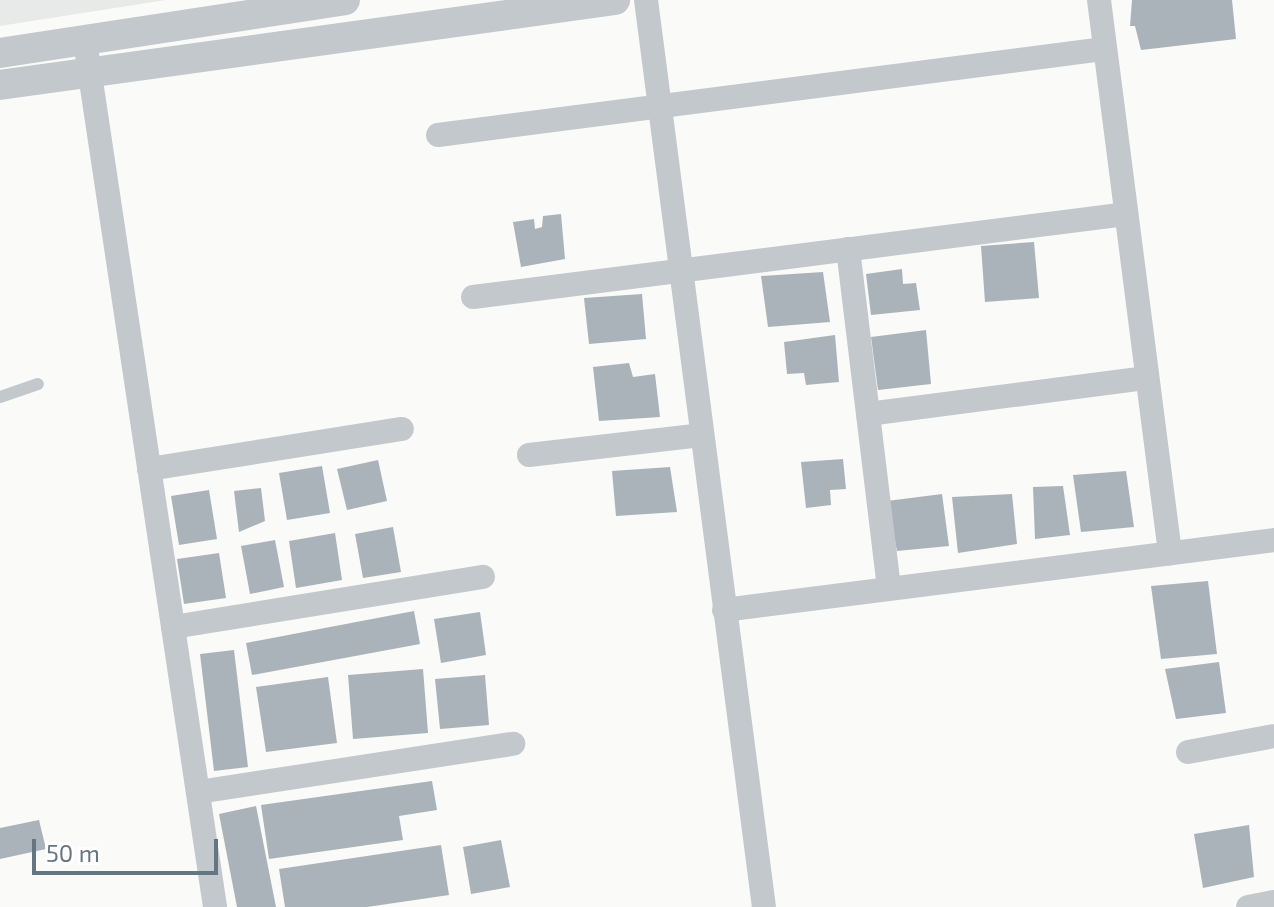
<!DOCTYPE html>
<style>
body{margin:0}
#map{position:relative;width:1274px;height:907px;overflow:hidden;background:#fafaf8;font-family:"Exo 2",sans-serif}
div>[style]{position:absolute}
.built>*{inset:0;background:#e8e9e9}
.building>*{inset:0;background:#aab3b9}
.service>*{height:12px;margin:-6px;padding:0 6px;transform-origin:6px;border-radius:6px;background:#c3c8cc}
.minor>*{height:24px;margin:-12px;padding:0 12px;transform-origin:12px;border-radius:12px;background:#c3c8cc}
.tertiary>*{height:30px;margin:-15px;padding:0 15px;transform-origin:15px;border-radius:15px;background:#c3c8cc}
span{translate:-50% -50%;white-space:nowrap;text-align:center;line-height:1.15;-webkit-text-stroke:8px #fff;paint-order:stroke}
.scale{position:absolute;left:32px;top:839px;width:186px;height:36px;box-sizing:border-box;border:4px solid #657683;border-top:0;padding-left:10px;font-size:24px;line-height:28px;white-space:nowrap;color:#657683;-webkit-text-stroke:6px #fff;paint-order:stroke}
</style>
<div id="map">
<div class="built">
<i style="clip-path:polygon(0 0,166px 0,0 26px)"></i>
</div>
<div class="building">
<i style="clip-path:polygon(1132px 0,1232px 0,1236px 39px,1141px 50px,1135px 26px,1130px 26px)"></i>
<i style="clip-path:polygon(561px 214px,565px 259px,521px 267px,513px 222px,534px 219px,535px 229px,542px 227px,543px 216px)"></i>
<i style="clip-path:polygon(1034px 242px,1039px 298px,985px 302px,981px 246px)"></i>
<i style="clip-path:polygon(902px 269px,903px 284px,916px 283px,920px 310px,871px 315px,866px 274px)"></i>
<i style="clip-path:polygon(823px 272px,830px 322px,768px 327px,761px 276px)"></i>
<i style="clip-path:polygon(642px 294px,646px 339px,589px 344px,584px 298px)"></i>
<i style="clip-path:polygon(926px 330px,931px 384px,878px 390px,871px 337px)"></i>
<i style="clip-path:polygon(835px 335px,839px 382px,806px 385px,804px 373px,787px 374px,784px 342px)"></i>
<i style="clip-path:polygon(629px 363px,633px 377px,655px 374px,660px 417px,599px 421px,593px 367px)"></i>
<i style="clip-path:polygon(843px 459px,846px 489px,830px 490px,831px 505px,806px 508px,801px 462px)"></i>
<i style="clip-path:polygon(378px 460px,387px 501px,347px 510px,337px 469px)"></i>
<i style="clip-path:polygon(322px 466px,330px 513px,287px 520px,279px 473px)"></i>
<i style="clip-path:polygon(670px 467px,677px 512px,616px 516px,612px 471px)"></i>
<i style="clip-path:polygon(1126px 471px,1134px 527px,1081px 532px,1073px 475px)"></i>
<i style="clip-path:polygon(1063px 486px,1070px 535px,1035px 539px,1033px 487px)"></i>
<i style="clip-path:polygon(261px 488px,265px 521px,239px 532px,234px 491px)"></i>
<i style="clip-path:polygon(209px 490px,217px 539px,179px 545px,171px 496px)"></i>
<i style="clip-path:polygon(942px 494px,949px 546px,897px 551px,887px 501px)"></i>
<i style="clip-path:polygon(1012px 494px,1017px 544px,958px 553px,952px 497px)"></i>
<i style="clip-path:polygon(393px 527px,401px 572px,363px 578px,355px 534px)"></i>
<i style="clip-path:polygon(335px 533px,342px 580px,296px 588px,289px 541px)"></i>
<i style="clip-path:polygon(275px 540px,284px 587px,250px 594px,241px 546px)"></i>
<i style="clip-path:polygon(219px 553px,226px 598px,184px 604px,177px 559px)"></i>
<i style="clip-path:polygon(1208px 581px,1217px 654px,1161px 659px,1151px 586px)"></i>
<i style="clip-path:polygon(414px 611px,420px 644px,252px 675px,246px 643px)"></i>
<i style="clip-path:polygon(480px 612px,486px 655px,441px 663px,434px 619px)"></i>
<i style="clip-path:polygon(234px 650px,248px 767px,214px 771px,200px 654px)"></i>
<i style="clip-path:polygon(1219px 662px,1226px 713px,1176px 719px,1165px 669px)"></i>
<i style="clip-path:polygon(423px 669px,428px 733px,353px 739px,348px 675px)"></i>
<i style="clip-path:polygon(485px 675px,489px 725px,440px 729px,435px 679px)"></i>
<i style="clip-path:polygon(328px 677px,337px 743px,266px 752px,256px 687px)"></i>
<i style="clip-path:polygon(432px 781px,437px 810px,399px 816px,403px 840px,269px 859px,261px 805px)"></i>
<i style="clip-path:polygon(256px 806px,276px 907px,237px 907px,219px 814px)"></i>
<i style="clip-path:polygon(39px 820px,46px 849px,0 859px,0 828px)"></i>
<i style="clip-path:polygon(1249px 825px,1254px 877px,1203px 888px,1194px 834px)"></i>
<i style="clip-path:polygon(501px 840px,510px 887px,471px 894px,463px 847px)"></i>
<i style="clip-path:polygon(441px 845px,449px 895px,367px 907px,285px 907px,279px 869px)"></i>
</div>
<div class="service">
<i style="left:0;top:397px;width:40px;rotate:-18.9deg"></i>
</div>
<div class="minor">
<i style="left:646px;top:0;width:915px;rotate:82.59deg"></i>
<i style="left:1099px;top:0;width:558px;rotate:82.68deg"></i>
<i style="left:85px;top:41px;width:876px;rotate:81.46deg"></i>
<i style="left:438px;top:135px;width:672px;rotate:-7.36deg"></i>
<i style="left:848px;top:249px;width:342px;rotate:83.1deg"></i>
<i style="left:473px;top:297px;width:658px;rotate:-7.24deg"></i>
<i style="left:868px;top:414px;width:281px;rotate:-7.4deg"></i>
<i style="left:529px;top:455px;width:173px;rotate:-6.6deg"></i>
<i style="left:149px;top:469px;width:256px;rotate:-9deg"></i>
<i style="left:724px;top:610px;width:554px;rotate:-7.25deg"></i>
<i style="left:173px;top:627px;width:314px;rotate:-9.2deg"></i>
<i style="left:1188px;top:752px;width:87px;rotate:-10.5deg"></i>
<i style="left:198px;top:792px;width:319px;rotate:-8.7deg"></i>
<i style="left:1248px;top:907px;width:26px;rotate:-11deg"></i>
</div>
<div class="tertiary">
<i style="left:0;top:53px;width:349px;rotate:-8.7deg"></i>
<i style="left:0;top:85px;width:621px;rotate:-7.87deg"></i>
</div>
<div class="scale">50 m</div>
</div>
